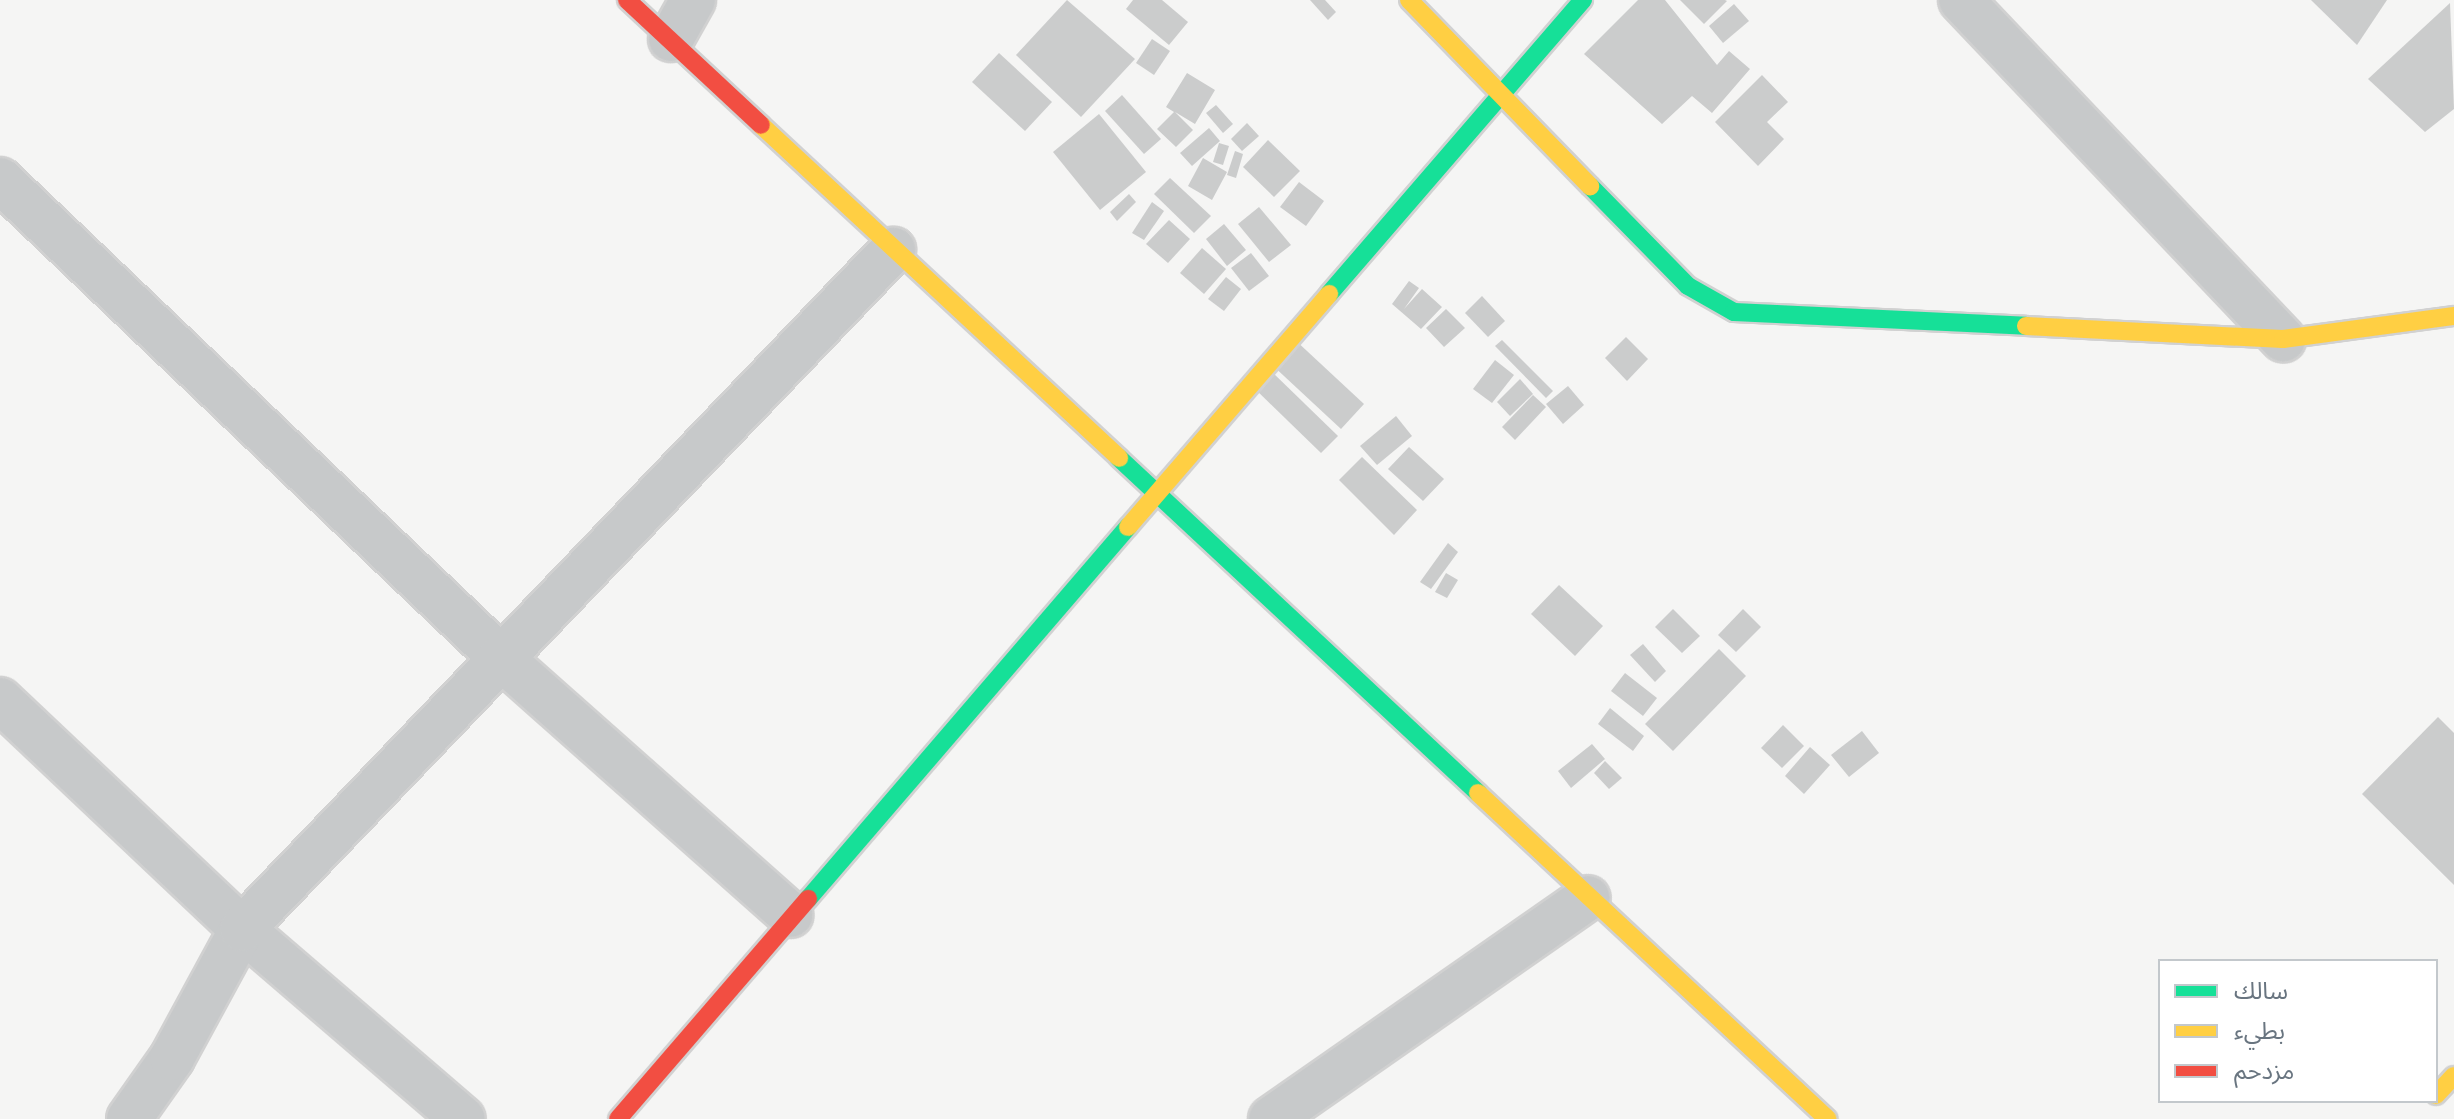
<!DOCTYPE html>
<meta charset="utf-8">
<style>
body{margin:0}
#map{position:relative;width:2454px;height:1119px;overflow:hidden;background:#f5f5f4;font-family:Manrope,"Noto Sans Arabic",sans-serif}
div>[style]{position:absolute}
.building>*{inset:0;background:#cbcccc}
.roads{filter:drop-shadow(2px 0 #d1d1d1) drop-shadow(-2px 0 #d1d1d1) drop-shadow(0 2px #d1d1d1) drop-shadow(0 -2px #d1d1d1)}
.street>*{height:44px;margin:-22px;padding:0 22px;transform-origin:22px;border-radius:22px;background:#c7c9ca}
.fast>*{height:18px;margin:-9px;padding:0 9px;transform-origin:9px;border-radius:9px;background:#16e098}
.slow>*{height:18px;margin:-9px;padding:0 9px;transform-origin:9px;border-radius:9px;background:#ffcf43}
.jam>*{height:18px;margin:-9px;padding:0 9px;transform-origin:9px;border-radius:9px;background:#f24e42}
span{translate:-50% -50%;white-space:nowrap;text-align:center;line-height:1.15;-webkit-text-stroke:8px #fff;paint-order:stroke}
.legend{position:absolute;left:2158px;top:959px;width:280px;height:144px;box-sizing:border-box;background:#fff;border:2px solid #c3c8cc;margin:0;padding:10px 14px;list-style:none;font-size:24px;color:#697580}
.legend li{display:flex;align-items:center;gap:16px;height:40px}
.legend b{width:40px;border:2px solid #c3c8cc}
</style>
<div id="map">
<div class="building">
<i style="clip-path:polygon(1067px 0,1135px 59px,1081px 117px,1016px 55px)"></i>
<i style="clip-path:polygon(1133px 0,1162px 0,1188px 22px,1169px 45px,1126px 9px)"></i>
<i style="clip-path:polygon(1310px 0,1325px 0,1336px 12px,1328px 20px)"></i>
<i style="clip-path:polygon(1638px 0,1665px 0,1717px 65px,1729px 51px,1750px 69px,1712px 113px,1692px 96px,1662px 124px,1584px 54px)"></i>
<i style="clip-path:polygon(1680px 0,1725px 0,1727px 1px,1704px 24px)"></i>
<i style="clip-path:polygon(2311px 0,2387px 0,2357px 45px)"></i>
<i style="clip-path:polygon(2450px 3px,2454px 109px,2425px 132px,2368px 79px)"></i>
<i style="clip-path:polygon(1734px 4px,1749px 21px,1723px 43px,1709px 26px)"></i>
<i style="clip-path:polygon(1152px 39px,1170px 51px,1154px 75px,1136px 63px)"></i>
<i style="clip-path:polygon(999px 53px,1052px 102px,1025px 131px,972px 82px)"></i>
<i style="clip-path:polygon(1187px 73px,1215px 90px,1195px 124px,1175px 112px,1193px 130px,1176px 147px,1157px 129px,1174px 112px,1166px 107px)"></i>
<i style="clip-path:polygon(1762px 75px,1788px 102px,1767px 122px,1784px 139px,1758px 166px,1715px 122px)"></i>
<i style="clip-path:polygon(1122px 95px,1161px 139px,1144px 154px,1105px 111px)"></i>
<i style="clip-path:polygon(1216px 105px,1233px 124px,1223px 133px,1206px 113px)"></i>
<i style="clip-path:polygon(1099px 114px,1146px 172px,1100px 210px,1053px 152px)"></i>
<i style="clip-path:polygon(1247px 123px,1259px 136px,1242px 151px,1231px 139px)"></i>
<i style="clip-path:polygon(1209px 128px,1220px 141px,1192px 166px,1180px 153px)"></i>
<i style="clip-path:polygon(1268px 140px,1300px 171px,1274px 197px,1243px 167px)"></i>
<i style="clip-path:polygon(1219px 143px,1229px 146px,1223px 165px,1213px 162px)"></i>
<i style="clip-path:polygon(1235px 151px,1243px 154px,1236px 178px,1227px 175px)"></i>
<i style="clip-path:polygon(1203px 158px,1227px 172px,1212px 200px,1188px 186px)"></i>
<i style="clip-path:polygon(1170px 178px,1211px 216px,1194px 233px,1154px 194px)"></i>
<i style="clip-path:polygon(1299px 182px,1324px 201px,1306px 226px,1280px 207px)"></i>
<i style="clip-path:polygon(1129px 194px,1136px 202px,1117px 221px,1110px 212px)"></i>
<i style="clip-path:polygon(1152px 202px,1164px 211px,1144px 240px,1132px 233px)"></i>
<i style="clip-path:polygon(1259px 207px,1291px 245px,1269px 262px,1238px 224px)"></i>
<i style="clip-path:polygon(1169px 220px,1190px 239px,1168px 263px,1146px 244px)"></i>
<i style="clip-path:polygon(1224px 224px,1246px 250px,1227px 266px,1206px 239px)"></i>
<i style="clip-path:polygon(1202px 248px,1226px 269px,1204px 294px,1180px 273px)"></i>
<i style="clip-path:polygon(1251px 253px,1269px 276px,1249px 291px,1231px 268px)"></i>
<i style="clip-path:polygon(1226px 277px,1241px 289px,1224px 311px,1208px 299px)"></i>
<i style="clip-path:polygon(1409px 281px,1419px 288px,1404px 309px,1422px 289px,1442px 307px,1421px 329px,1392px 304px)"></i>
<i style="clip-path:polygon(1482px 296px,1505px 321px,1488px 337px,1465px 313px)"></i>
<i style="clip-path:polygon(1446px 309px,1465px 328px,1444px 347px,1426px 328px)"></i>
<i style="clip-path:polygon(1626px 337px,1648px 359px,1627px 381px,1605px 358px)"></i>
<i style="clip-path:polygon(1293px 338px,1364px 404px,1341px 429px,1270px 363px)"></i>
<i style="clip-path:polygon(1502px 340px,1553px 391px,1546px 398px,1495px 346px)"></i>
<i style="clip-path:polygon(1495px 360px,1514px 375px,1492px 403px,1473px 389px)"></i>
<i style="clip-path:polygon(1268px 368px,1338px 436px,1321px 453px,1251px 385px)"></i>
<i style="clip-path:polygon(1520px 379px,1533px 394px,1510px 416px,1497px 402px)"></i>
<i style="clip-path:polygon(1568px 386px,1584px 405px,1563px 424px,1546px 404px)"></i>
<i style="clip-path:polygon(1533px 395px,1546px 407px,1515px 440px,1502px 427px)"></i>
<i style="clip-path:polygon(1396px 416px,1412px 436px,1377px 465px,1360px 446px)"></i>
<i style="clip-path:polygon(1409px 447px,1444px 479px,1423px 501px,1388px 469px)"></i>
<i style="clip-path:polygon(1362px 457px,1417px 510px,1394px 535px,1339px 480px)"></i>
<i style="clip-path:polygon(1448px 543px,1458px 552px,1431px 589px,1420px 582px)"></i>
<i style="clip-path:polygon(1446px 573px,1458px 580px,1447px 598px,1435px 592px)"></i>
<i style="clip-path:polygon(1559px 585px,1603px 626px,1575px 656px,1531px 614px)"></i>
<i style="clip-path:polygon(1673px 609px,1700px 636px,1682px 653px,1655px 627px)"></i>
<i style="clip-path:polygon(1743px 609px,1761px 627px,1736px 652px,1718px 635px)"></i>
<i style="clip-path:polygon(1643px 644px,1666px 671px,1655px 682px,1630px 655px)"></i>
<i style="clip-path:polygon(1719px 649px,1746px 676px,1673px 751px,1645px 724px)"></i>
<i style="clip-path:polygon(1625px 673px,1657px 698px,1643px 716px,1611px 691px)"></i>
<i style="clip-path:polygon(1610px 708px,1644px 736px,1633px 751px,1598px 724px)"></i>
<i style="clip-path:polygon(2438px 717px,2454px 733px,2454px 885px,2362px 794px)"></i>
<i style="clip-path:polygon(1783px 725px,1804px 746px,1782px 768px,1761px 748px)"></i>
<i style="clip-path:polygon(1862px 731px,1879px 753px,1849px 777px,1831px 755px)"></i>
<i style="clip-path:polygon(1592px 744px,1605px 759px,1571px 788px,1558px 771px)"></i>
<i style="clip-path:polygon(1810px 747px,1830px 765px,1804px 794px,1785px 776px)"></i>
<i style="clip-path:polygon(1605px 761px,1622px 778px,1609px 789px,1594px 773px)"></i>
</div>
<div class="roads">
<div class="street">
<i style="left:1961px;top:0;width:468px;rotate:46.5deg"></i>
<i style="left:671px;top:39px;width:45px;rotate:-60.6deg"></i>
<i style="left:0;top:180px;width:692px;rotate:43.65deg"></i>
<i style="left:501px;top:658px;width:387px;rotate:41.6deg"></i>
<i style="left:0;top:700px;width:333px;rotate:43.4deg"></i>
<i style="left:242px;top:929px;width:291px;rotate:40.7deg"></i>
<i style="left:129px;top:1119px;width:75px;rotate:-54.8deg"></i>
<i style="left:172px;top:1058px;width:147px;rotate:-61.5deg"></i>
<i style="left:242px;top:929px;width:941px;rotate:-46.21deg"></i>
<i style="left:1271px;top:1119px;width:386px;rotate:-34.9deg"></i>
</div>
<div class="fast">
<i style="left:1590px;top:186px;width:140px;rotate:45.6deg"></i>
<i style="left:1688px;top:286px;width:53px;rotate:29.5deg"></i>
<i style="left:1734px;top:312px;width:292px;rotate:2.7deg"></i>
<i style="left:1329px;top:294px;width:389px;rotate:-49.2deg"></i>
<i style="left:1119px;top:458px;width:491px;rotate:43deg"></i>
<i style="left:808px;top:899px;width:491px;rotate:-49.3deg"></i>
</div>
<div class="slow">
<i style="left:1409px;top:0;width:260px;rotate:45.8deg"></i>
<i style="left:761px;top:125px;width:489px;rotate:42.9deg"></i>
<i style="left:2026px;top:326px;width:257px;rotate:2.9deg"></i>
<i style="left:2283px;top:339px;width:173px;rotate:-7.7deg"></i>
<i style="left:1128px;top:527px;width:308px;rotate:-49.2deg"></i>
<i style="left:1478px;top:793px;width:478px;rotate:43deg"></i>
<i style="left:2436px;top:1095px;width:26px;rotate:-47deg"></i>
</div>
<div class="jam">
<i style="left:627px;top:0;width:183px;rotate:43deg"></i>
<i style="left:618px;top:1119px;width:291px;rotate:-49.2deg"></i>
</div>
</div>
<ul class="legend">
<li><b style="height:10px;background:#16e098"></b>سالك</li>
<li><b style="height:10px;background:#ffcf43"></b>بطيء</li>
<li><b style="height:10px;background:#f24e42"></b>مزدحم</li>
</ul>
</div>
